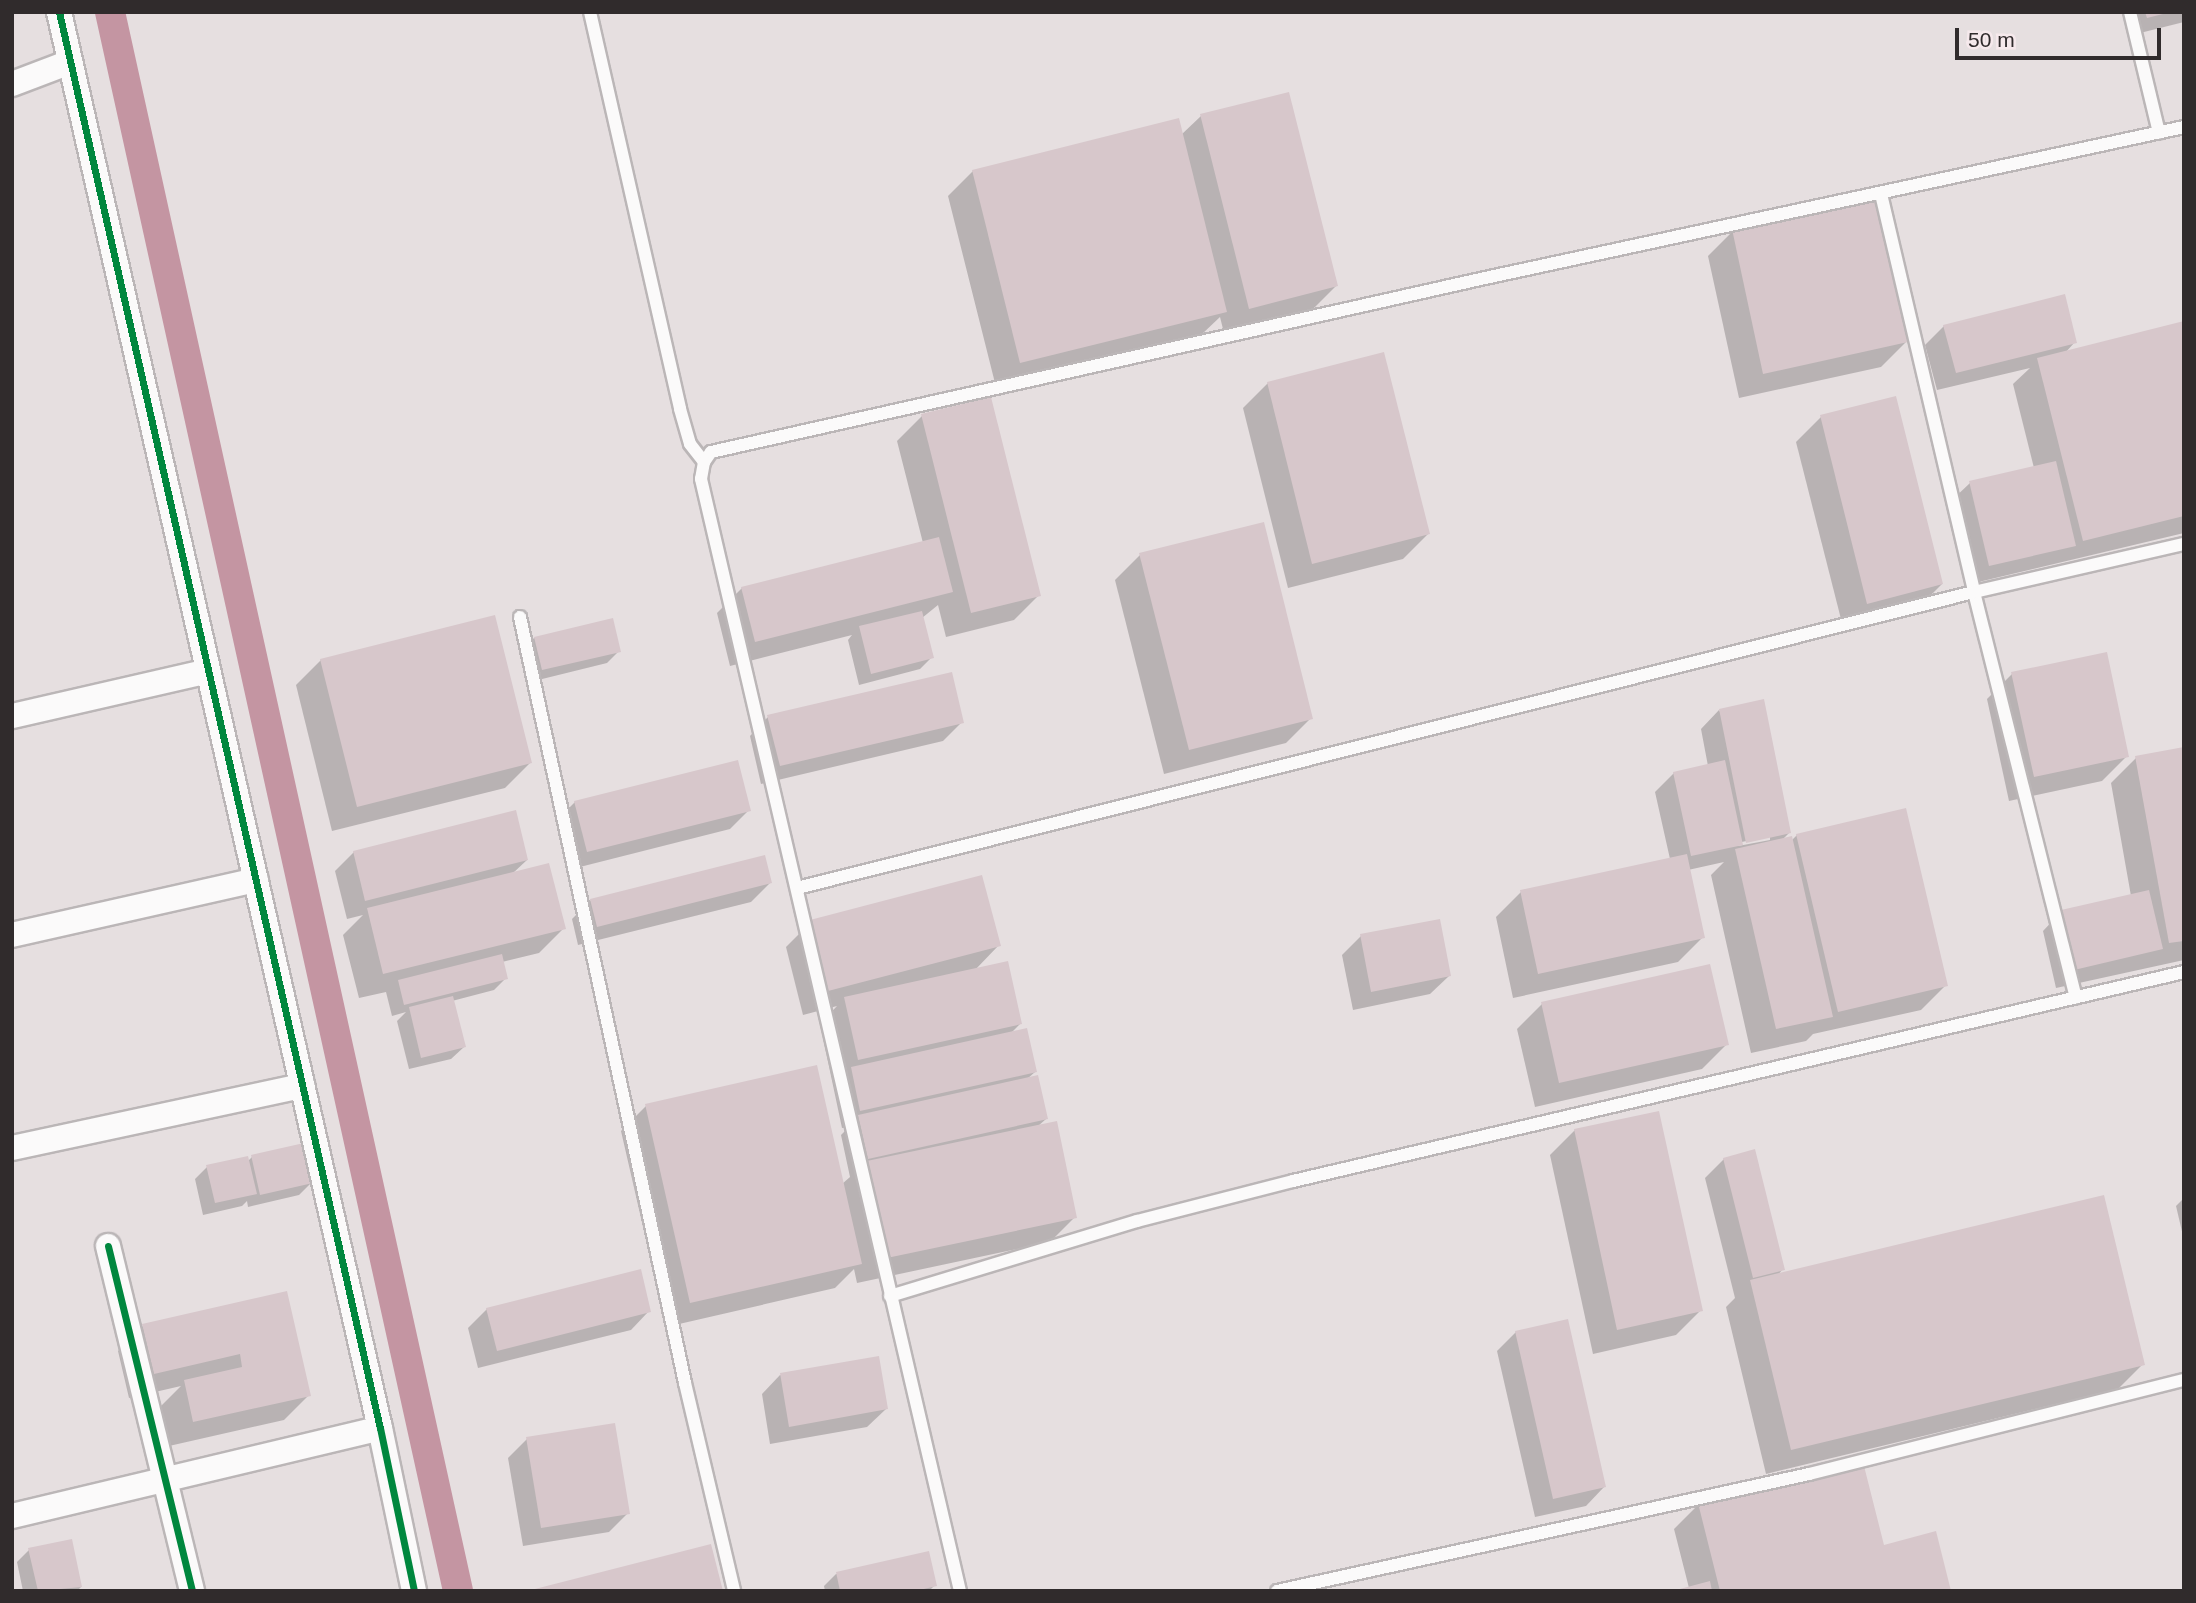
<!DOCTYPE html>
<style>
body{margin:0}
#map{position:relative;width:2196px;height:1603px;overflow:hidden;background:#e6dfe0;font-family:Helvetica,sans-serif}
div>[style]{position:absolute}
.shadow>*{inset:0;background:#0003}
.canal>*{height:30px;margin:-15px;padding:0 15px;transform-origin:15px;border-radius:15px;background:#c495a2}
.building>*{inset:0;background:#d7c7cb}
.roads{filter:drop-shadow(2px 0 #bbb6b7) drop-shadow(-2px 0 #bbb6b7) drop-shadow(0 2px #bbb6b7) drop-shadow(0 -2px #bbb6b7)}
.lane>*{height:12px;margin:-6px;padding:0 6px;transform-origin:6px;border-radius:6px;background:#fbfafa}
.street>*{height:24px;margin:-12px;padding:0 12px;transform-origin:12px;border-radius:12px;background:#fbfafa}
.cycleway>*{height:7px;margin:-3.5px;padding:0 3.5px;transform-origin:3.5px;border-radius:3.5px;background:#00873e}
span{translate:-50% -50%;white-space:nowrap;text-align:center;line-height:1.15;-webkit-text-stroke:5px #f6e9ec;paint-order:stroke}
.frame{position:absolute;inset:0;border:14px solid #302b2c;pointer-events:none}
.scale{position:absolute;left:1955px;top:28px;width:206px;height:32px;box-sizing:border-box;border:4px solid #302b2c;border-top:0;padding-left:9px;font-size:21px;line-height:24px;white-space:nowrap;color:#302b2c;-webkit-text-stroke:5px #f6e9ec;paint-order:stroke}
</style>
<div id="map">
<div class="shadow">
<i style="clip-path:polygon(2122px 12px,2184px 12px,2184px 22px,2128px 36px)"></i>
<i style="clip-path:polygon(1201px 116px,1336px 286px,1311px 311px,1224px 333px,1220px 317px,1200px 336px,996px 387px,948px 196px,973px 171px,1181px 135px)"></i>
<i style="clip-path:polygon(1733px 231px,1906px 342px,1881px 367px,1739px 398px,1708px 256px)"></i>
<i style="clip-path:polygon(2184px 323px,2184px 533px,1970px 584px,1951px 501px,1970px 483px,2034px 468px,2013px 384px,2030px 368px,1937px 390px,1925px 345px,1944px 326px,2075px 342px,2065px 353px)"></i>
<i style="clip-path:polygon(1268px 383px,1428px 534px,1403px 559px,1288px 588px,1243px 408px)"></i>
<i style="clip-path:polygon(922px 416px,1039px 595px,1014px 620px,946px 637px,938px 605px,922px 618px,932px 657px,920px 669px,859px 685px,848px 640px,852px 635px,730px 666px,717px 613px,742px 588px,923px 543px,897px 441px)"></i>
<i style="clip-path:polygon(1821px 417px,1942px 584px,1917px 609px,1843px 627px,1796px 442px)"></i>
<i style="clip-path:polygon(1140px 555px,1311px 718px,1286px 743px,1164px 774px,1115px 580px)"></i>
<i style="clip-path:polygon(534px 638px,619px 651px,607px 663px,530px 682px,522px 650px)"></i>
<i style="clip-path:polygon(321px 660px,530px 763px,505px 788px,332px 831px,296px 685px)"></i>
<i style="clip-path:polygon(2012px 674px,2127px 756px,2102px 781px,2009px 801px,1987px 699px)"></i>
<i style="clip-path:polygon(evenodd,1719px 710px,1789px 833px,1782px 840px,1791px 841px,1797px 835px,1946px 985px,1921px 1010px,1813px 1034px,1806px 1041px,1751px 1053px,1711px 875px,1724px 862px,1688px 870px,1703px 937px,1678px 962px,1513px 998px,1496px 917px,1521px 892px,1670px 859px,1655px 792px,1674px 773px,1708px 766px,1701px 729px,1719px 710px,1770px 836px,1770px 840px,1738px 846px,1737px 843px,1770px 836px)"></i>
<i style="clip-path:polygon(768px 717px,962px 722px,943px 741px,761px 784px,750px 736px)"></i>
<i style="clip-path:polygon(2184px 749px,2184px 960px,2056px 988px,2043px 931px,2061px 912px,2131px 896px,2111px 783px,2136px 758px)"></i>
<i style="clip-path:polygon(575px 802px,749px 810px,730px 829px,568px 870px,556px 821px)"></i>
<i style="clip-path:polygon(354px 852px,527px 860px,512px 874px,564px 928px,539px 953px,502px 962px,506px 978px,494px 990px,452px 1001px,464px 1047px,451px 1059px,409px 1069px,397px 1021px,406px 1012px,392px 1016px,386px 992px,359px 998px,343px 935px,363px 915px,347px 919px,335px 871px)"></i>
<i style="clip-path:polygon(770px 883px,751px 902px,578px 945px,572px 919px,591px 900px)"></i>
<i style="clip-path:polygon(811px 922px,999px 945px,975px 970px,1020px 1024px,1011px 1033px,1035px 1072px,1027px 1079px,1046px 1119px,1037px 1127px,1075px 1217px,1050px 1242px,857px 1283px,854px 1269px,835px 1288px,666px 1327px,621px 1131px,646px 1106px,842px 1184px,850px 1177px,841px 1135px,849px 1127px,842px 1128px,820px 1024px,837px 1006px,803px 1015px,786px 947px)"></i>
<i style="clip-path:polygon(1361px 936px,1449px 976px,1430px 994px,1353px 1010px,1342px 955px)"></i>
<i style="clip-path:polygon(1542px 1004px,1727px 1044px,1702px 1069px,1535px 1107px,1517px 1029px)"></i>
<i style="clip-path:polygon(1575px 1130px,1701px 1310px,1676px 1335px,1593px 1354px,1550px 1155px)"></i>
<i style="clip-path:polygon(252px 1157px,311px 1183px,299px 1195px,248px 1207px,247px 1201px,242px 1206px,203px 1215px,195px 1179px,207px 1167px,247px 1162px)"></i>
<i style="clip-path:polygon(1724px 1159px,1783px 1269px,1777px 1276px,2143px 1364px,2118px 1389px,1766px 1474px,1726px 1307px,1735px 1298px,1705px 1178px)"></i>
<i style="clip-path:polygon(2184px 1198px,2184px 1240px,2176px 1206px)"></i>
<i style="clip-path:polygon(286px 1293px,309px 1395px,284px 1420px,169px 1446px,160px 1407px,181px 1386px,129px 1398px,118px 1351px,143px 1326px)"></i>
<i style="clip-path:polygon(487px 1309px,649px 1311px,631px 1330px,478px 1368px,468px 1328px)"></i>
<i style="clip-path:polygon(1516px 1332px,1604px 1487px,1586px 1506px,1535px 1517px,1497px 1351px)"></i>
<i style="clip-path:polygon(780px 1375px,886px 1409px,867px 1427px,770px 1444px,762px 1394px)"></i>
<i style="clip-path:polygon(527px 1439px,628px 1513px,609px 1532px,523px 1546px,508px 1458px)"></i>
<i style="clip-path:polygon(1699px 1504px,1949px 1591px,1680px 1591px,1689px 1588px,1674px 1529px)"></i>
<i style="clip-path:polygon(29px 1550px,81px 1587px,77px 1591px,23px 1591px,17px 1562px)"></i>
<i style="clip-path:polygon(836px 1574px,935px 1585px,929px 1591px,825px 1591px,824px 1586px)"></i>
</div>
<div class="canal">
<i style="left:110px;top:12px;width:1617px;rotate:77.57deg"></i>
</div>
<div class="building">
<i style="clip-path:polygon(2145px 12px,2167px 12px,2167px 13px,2147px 18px)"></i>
<i style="clip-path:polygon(1289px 92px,1338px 286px,1249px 309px,1200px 114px)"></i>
<i style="clip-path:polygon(1179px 118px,1227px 312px,1020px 363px,972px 170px)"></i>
<i style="clip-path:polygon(1877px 198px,1908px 342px,1763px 374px,1732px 229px)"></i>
<i style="clip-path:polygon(2065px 294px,2077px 343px,1956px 373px,1943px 325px)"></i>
<i style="clip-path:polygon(2184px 321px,2184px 516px,2083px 541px,2037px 358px)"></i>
<i style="clip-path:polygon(1384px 352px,1430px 534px,1312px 564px,1267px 382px)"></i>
<i style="clip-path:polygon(1896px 396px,1943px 584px,1867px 604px,1820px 415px)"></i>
<i style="clip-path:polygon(991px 397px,1041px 596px,971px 613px,921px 414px)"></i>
<i style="clip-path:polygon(2056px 461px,2076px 546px,1989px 566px,1969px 481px)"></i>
<i style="clip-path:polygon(1264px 522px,1313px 719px,1189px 750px,1139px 553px)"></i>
<i style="clip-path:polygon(939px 537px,953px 592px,755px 642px,741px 587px)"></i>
<i style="clip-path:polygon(922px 611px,934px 658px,871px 674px,859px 626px)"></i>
<i style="clip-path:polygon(495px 615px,532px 763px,357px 807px,320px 659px)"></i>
<i style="clip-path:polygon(613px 618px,621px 652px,542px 670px,534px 637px)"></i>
<i style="clip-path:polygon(2107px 652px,2129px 757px,2034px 777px,2011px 672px)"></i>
<i style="clip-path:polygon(952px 672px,964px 723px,780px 766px,767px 715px)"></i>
<i style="clip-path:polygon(1764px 699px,1791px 833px,1746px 843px,1719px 709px)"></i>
<i style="clip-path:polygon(2184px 747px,2184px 941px,2169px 943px,2135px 756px)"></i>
<i style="clip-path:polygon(738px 760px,751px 811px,587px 852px,574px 801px)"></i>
<i style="clip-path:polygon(1725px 760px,1743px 845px,1691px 856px,1673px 772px)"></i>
<i style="clip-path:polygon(1906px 808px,1948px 986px,1838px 1012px,1796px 834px)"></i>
<i style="clip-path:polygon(516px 810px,528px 860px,365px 901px,353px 851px)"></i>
<i style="clip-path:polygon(1792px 836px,1833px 1017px,1776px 1029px,1735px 849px)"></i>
<i style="clip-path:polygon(1687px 854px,1705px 938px,1538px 974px,1520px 890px)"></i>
<i style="clip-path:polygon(765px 855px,772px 883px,597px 927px,590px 899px)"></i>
<i style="clip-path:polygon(549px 863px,566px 929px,383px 974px,367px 908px)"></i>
<i style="clip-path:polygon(982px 875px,1001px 946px,828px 991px,810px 920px)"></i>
<i style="clip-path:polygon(2149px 890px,2163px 949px,2074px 970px,2061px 910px)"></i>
<i style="clip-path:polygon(1440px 919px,1451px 976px,1371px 992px,1360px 934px)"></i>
<i style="clip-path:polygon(502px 954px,508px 979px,404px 1005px,398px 980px)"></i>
<i style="clip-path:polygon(1008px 961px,1022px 1024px,858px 1060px,844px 997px)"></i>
<i style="clip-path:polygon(1710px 964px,1729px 1045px,1559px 1083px,1541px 1002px)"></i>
<i style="clip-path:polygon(453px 996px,466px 1047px,421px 1058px,409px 1007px)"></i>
<i style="clip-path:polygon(1027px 1028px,1037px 1072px,860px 1111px,851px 1067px)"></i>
<i style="clip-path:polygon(817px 1065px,862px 1264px,690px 1303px,645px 1104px)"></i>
<i style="clip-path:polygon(1038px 1075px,1048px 1119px,868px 1159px,858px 1115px)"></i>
<i style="clip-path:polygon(1659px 1111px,1703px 1311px,1617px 1330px,1574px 1129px)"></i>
<i style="clip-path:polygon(1057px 1121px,1077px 1218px,882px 1259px,862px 1162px)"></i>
<i style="clip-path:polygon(304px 1143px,313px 1183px,260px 1195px,251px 1155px)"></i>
<i style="clip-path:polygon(1755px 1149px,1785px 1270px,1753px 1278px,1723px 1158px)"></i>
<i style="clip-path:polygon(248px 1156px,257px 1194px,215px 1203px,206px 1165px)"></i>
<i style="clip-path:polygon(2104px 1195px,2145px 1365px,1791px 1450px,1750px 1280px)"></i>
<i style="clip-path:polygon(641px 1269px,651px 1312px,497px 1351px,486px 1308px)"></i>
<i style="clip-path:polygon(287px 1291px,311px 1396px,193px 1422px,184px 1380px,242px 1367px,240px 1354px,154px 1374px,142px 1324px)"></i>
<i style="clip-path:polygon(1568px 1319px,1606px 1487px,1553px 1499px,1515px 1331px)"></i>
<i style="clip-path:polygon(879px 1356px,888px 1409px,789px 1427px,780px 1373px)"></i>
<i style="clip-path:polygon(615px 1423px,630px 1514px,541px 1528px,526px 1437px)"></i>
<i style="clip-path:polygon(1863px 1462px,1884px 1545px,1936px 1531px,1951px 1591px,1720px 1591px,1698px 1503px)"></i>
<i style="clip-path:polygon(72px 1539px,82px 1587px,38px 1591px,28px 1548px)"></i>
<i style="clip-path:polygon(711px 1544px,723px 1591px,531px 1591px,531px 1590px)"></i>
<i style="clip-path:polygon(929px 1551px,937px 1586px,915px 1591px,840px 1591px,836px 1572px)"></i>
<i style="clip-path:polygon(1710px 1581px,1712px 1591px,1676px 1591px,1676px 1590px)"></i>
</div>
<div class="roads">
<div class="lane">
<i style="left:590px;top:12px;width:407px;rotate:77.2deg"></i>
<i style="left:680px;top:409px;width:36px;rotate:74deg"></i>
<i style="left:690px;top:444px;width:23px;rotate:52deg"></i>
<i style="left:2130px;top:12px;width:124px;rotate:76.5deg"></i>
<i style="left:1881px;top:194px;width:409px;rotate:76.8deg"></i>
<i style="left:1974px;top:592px;width:418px;rotate:75.9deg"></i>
<i style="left:520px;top:617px;width:784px;rotate:77.84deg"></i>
<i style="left:685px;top:1383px;width:214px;rotate:76.7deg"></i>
<i style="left:797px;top:888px;width:1214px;rotate:-14.12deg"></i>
<i style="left:1974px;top:592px;width:215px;rotate:-12.9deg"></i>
<i style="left:890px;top:1296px;width:258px;rotate:-16.9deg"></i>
<i style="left:1137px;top:1221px;width:161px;rotate:-14.4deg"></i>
<i style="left:1293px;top:1181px;width:915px;rotate:-13.2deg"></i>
<i style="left:960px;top:1591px;width:1142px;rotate:-103.11deg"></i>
<i style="left:701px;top:479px;width:17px;rotate:-80deg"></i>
<i style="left:704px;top:462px;width:12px;rotate:-55deg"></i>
<i style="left:711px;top:452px;width:793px;rotate:-12.67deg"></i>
<i style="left:1485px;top:278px;width:715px;rotate:-12.19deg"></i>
<i style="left:1277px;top:1591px;width:545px;rotate:-12.4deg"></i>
<i style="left:1809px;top:1474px;width:387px;rotate:-14.1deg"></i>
</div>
<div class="street">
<i style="left:59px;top:12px;width:1452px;rotate:77.23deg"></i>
<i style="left:380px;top:1428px;width:167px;rotate:78.2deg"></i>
<i style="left:12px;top:84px;width:62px;rotate:-20.8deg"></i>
<i style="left:12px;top:716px;width:201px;rotate:-12.9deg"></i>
<i style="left:12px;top:935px;width:250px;rotate:-12.7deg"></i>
<i style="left:12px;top:1148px;width:297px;rotate:-12.1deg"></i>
<i style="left:108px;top:1246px;width:355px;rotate:76.3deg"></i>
<i style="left:12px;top:1516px;width:378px;rotate:-13.4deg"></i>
</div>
</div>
<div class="cycleway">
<i style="left:59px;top:12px;width:1452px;rotate:77.23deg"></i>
<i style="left:380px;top:1428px;width:167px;rotate:78.2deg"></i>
<i style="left:108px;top:1246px;width:355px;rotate:76.3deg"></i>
</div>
<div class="frame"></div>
<div class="scale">50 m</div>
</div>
